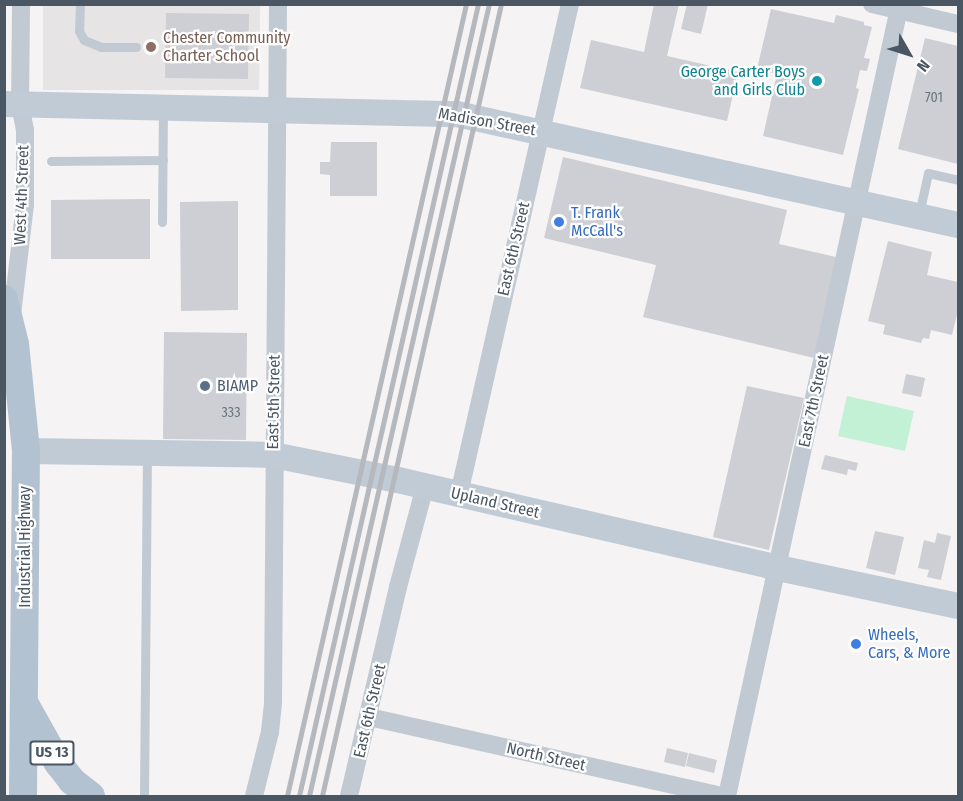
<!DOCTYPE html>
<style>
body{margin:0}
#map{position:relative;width:963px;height:801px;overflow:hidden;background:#f5f3f3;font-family:"Fira Sans Condensed",sans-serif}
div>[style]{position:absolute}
.education>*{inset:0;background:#e6e4e5}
.green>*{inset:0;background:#c3f1d5}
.building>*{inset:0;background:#cdcfd5}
.lane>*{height:9px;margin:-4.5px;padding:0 4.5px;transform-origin:4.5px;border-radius:4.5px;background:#c1cad2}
.street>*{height:18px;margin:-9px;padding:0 9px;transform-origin:9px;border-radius:9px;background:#c1cad2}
.secondary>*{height:26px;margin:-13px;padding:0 13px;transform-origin:13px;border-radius:13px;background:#c1cbd6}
.primary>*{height:28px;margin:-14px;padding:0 14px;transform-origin:14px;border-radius:14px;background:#b3c2d1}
.rail>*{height:4.5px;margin:-2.25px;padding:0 2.25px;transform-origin:2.25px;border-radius:2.25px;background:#b5b8bd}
.dots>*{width:16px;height:16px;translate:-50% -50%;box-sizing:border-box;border:3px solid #fff;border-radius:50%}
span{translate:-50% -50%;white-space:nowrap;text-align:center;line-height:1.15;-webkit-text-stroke:4.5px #fff;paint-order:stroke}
.number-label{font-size:14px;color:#6b747e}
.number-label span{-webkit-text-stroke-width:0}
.shield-label span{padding:2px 4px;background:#fff;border:2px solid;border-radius:4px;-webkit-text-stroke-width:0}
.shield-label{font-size:15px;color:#4a5661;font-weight:700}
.education-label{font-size:16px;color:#785e54}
.left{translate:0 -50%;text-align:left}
.culture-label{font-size:16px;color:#0d838f}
.right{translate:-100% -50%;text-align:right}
.street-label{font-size:16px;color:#4a5661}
.shop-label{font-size:16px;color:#366cbe}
.service-label{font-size:16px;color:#4e5e75}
.frame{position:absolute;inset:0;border:6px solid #4a5661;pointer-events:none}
.north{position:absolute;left:879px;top:24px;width:60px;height:60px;-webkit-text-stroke:4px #fff;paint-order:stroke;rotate:129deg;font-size:16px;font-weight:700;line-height:24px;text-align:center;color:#4a5661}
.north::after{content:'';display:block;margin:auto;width:21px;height:27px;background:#4a5661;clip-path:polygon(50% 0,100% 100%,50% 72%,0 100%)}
</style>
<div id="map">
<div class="education">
<i style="clip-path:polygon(43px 5px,260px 5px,259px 90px,43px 90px)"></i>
</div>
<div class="green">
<i style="clip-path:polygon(847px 396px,914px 411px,905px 451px,838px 436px)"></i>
</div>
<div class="building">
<i style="clip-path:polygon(654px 4px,679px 4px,667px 56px,738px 72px,727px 121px,580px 88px,591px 40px,644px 52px)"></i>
<i style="clip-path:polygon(687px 4px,708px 4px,701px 34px,681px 29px)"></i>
<i style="clip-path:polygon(771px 9px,834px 23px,836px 15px,864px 22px,864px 25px,872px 27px,864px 58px,870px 59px,867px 71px,860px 70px,856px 88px,859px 89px,843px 155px,763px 136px,777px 74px,757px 69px)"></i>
<i style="clip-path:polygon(166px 13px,249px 14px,248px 79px,165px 78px)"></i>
<i style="clip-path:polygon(925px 38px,958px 46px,958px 164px,898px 149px)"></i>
<i style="clip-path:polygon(331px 142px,377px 142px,377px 196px,330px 196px,330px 175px,320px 174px,320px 162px,330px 162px)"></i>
<i style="clip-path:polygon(563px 157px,787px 210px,779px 244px,836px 257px,814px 358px,643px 317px,656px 265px,544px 238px)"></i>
<i style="clip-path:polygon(150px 199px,150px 259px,51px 259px,51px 200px)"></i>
<i style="clip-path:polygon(238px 201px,238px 310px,181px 311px,180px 202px)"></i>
<i style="clip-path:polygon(888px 241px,932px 252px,927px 275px,958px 282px,958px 310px,952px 335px,931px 330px,929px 339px,923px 338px,921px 343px,883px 334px,885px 325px,868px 321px)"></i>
<i style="clip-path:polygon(164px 332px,247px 333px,246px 440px,163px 439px)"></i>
<i style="clip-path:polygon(906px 374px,925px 378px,921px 397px,902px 393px)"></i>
<i style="clip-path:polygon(747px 386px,804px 398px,769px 550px,713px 537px)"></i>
<i style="clip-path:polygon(825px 455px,858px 463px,856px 471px,848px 469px,847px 475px,821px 469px)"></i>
<i style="clip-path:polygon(875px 531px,904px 537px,895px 575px,866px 568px)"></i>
<i style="clip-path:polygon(937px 533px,951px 536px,941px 580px,927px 577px,929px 570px,918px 568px,924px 540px,935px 543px)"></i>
<i style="clip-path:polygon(667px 748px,688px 753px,685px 767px,664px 762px)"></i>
<i style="clip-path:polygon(689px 753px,717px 760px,714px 773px,686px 766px)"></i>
</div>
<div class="lane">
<i style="left:80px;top:4px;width:27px;rotate:92deg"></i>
<i style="left:79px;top:31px;width:10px;rotate:61deg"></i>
<i style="left:84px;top:40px;width:18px;rotate:22deg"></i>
<i style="left:101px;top:47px;width:35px"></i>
<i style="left:51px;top:161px;width:112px;rotate:-0.5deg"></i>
<i style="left:919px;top:214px;width:42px;rotate:-77.6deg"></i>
<i style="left:928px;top:173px;width:31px;rotate:13deg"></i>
<i style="left:162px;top:222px;width:113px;rotate:-89.5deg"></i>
<i style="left:144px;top:796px;width:342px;rotate:-89.5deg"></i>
</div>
<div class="street">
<i style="left:872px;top:4px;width:88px;rotate:13.1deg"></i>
<i style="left:12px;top:315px;width:111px;rotate:-83.3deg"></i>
<i style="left:25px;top:205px;width:75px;rotate:-90deg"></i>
<i style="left:25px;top:130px;width:26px;rotate:-101deg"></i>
<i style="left:20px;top:104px;width:100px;rotate:-89.4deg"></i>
<i style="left:459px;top:494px;width:502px;rotate:-77.24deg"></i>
<i style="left:369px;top:717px;width:363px;rotate:12.6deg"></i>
<i style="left:254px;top:796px;width:66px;rotate:-76deg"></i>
<i style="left:270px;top:732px;width:30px;rotate:-84deg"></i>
<i style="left:273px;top:702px;width:698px;rotate:-89.59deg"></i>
<i style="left:349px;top:796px;width:215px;rotate:-76.8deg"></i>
<i style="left:398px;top:587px;width:105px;rotate:-75deg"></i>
<i style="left:727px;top:796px;width:811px;rotate:-77.68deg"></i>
</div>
<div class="secondary">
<i style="left:4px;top:104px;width:453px;rotate:1.3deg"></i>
<i style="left:457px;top:114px;width:513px;rotate:12.49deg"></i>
<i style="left:26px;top:451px;width:247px;rotate:0.9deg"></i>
<i style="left:273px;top:455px;width:127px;rotate:11.3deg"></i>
<i style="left:398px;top:480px;width:390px;rotate:13deg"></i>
<i style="left:778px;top:568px;width:184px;rotate:11.9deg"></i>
</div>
<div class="primary">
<i style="left:4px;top:299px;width:46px;rotate:76.3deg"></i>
<i style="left:15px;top:344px;width:108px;rotate:84.1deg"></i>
<i style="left:26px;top:451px;width:345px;rotate:90.5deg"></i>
<i style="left:25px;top:704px;width:68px;rotate:60.8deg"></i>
<i style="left:58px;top:763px;width:23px;rotate:52deg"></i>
<i style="left:72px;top:781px;width:24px;rotate:38deg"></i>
</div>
<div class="rail">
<i style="left:287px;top:796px;width:812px;rotate:-77.26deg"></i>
<i style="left:299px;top:796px;width:812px;rotate:-77.26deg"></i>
<i style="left:309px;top:796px;width:812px;rotate:-77.2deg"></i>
<i style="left:322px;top:796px;width:812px;rotate:-77.26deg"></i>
</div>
<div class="dots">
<i style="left:151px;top:47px;background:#8d6e63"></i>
<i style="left:817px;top:81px;background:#0f9aa8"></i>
<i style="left:559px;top:222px;background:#3f7fe0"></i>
<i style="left:205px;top:386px;background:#5c6f8a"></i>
<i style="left:856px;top:644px;background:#3f7fe0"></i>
</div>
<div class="number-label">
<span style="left:934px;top:98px">701</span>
<span style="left:231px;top:413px">333</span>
</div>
<div class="shield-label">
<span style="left:52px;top:753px">US 13</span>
</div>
<div class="education-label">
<span class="left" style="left:163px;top:47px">Chester Community<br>Charter School</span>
</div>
<div class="culture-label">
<span class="right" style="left:805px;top:81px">George Carter Boys<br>and Girls Club</span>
</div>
<div class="street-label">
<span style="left:487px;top:122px;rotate:10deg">Madison Street</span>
<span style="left:22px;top:195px;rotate:-88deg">West 4th Street</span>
<span style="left:514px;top:249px;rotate:-77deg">East 6th Street</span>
<span style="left:814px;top:401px;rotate:-78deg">East 7th Street</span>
<span style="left:274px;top:402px;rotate:-89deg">East 5th Street</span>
<span style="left:495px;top:503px;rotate:13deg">Upland Street</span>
<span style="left:25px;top:547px;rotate:-90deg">Industrial Highway</span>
<span style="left:370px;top:711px;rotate:-77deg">East 6th Street</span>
<span style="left:546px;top:757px;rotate:13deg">North Street</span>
</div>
<div class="shop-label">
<span class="left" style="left:571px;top:222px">T. Frank<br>McCall's</span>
<span class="left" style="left:868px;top:644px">Wheels,<br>Cars, &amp; More</span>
</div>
<div class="service-label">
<span class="left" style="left:217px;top:386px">BIAMP</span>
</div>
<div class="frame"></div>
<div class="north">N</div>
</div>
